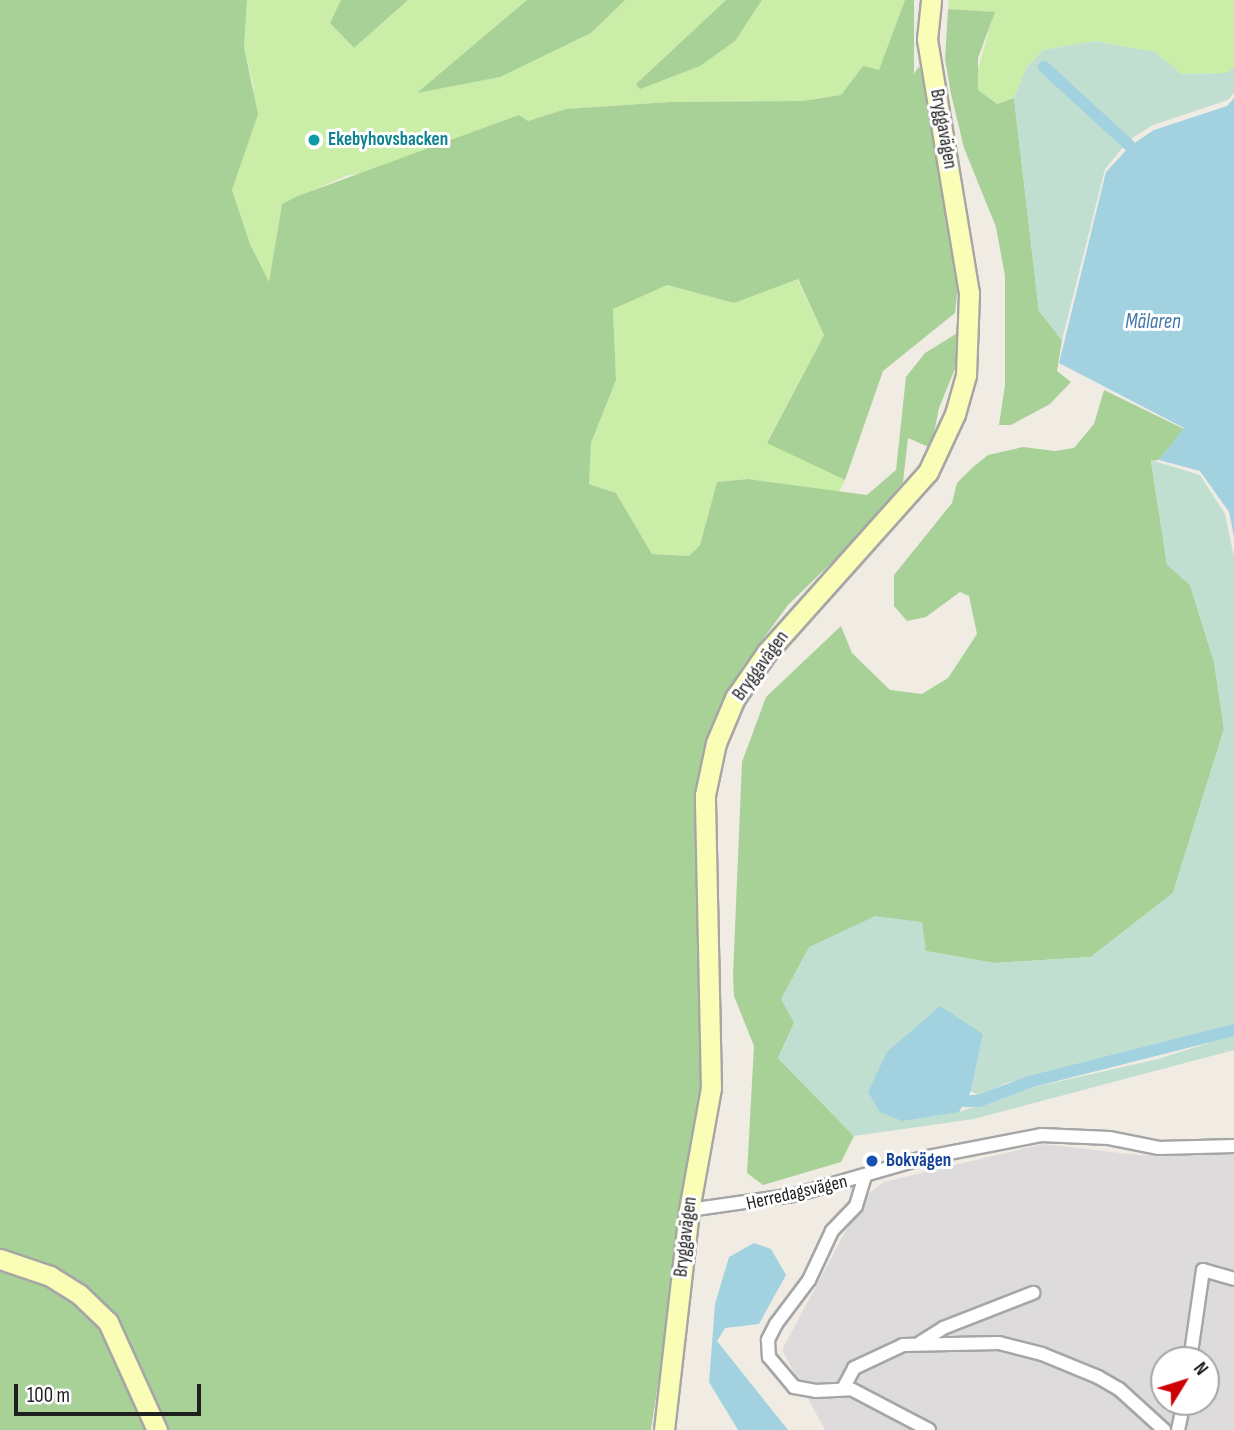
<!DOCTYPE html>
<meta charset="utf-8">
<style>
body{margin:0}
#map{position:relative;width:1234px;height:1430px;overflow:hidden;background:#f0ece4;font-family:"Sofia Sans Condensed",sans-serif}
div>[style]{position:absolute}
.residential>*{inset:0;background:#dddbdb}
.grass>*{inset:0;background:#caeda7}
.forest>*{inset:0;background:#a8d197}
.wetland>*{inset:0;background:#c0dfd0}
.water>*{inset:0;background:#a2d2e0}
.canal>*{height:12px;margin:-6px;padding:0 6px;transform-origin:6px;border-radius:6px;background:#a2d2e0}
.roads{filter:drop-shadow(2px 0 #a6a6a6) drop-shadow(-2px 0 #a6a6a6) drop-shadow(0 2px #a6a6a6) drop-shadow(0 -2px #a6a6a6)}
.street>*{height:12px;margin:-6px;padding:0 6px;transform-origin:6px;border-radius:6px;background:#fff}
.secondary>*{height:19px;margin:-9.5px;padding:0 9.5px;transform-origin:9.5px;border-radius:9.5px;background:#fafdb5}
.dots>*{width:19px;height:19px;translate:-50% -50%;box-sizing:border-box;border:4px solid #fff;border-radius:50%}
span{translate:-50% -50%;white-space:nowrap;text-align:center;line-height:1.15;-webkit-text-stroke:6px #fff;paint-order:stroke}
.street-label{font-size:19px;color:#1f1f1f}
.culture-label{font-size:19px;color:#0d838f;font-weight:700}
.left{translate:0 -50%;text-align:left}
.transit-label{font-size:19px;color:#164399;font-weight:700}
.water-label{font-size:21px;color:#4378ab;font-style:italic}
.north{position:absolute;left:1150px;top:1346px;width:70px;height:70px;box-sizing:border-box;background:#fff;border:2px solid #a5a5a5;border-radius:50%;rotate:52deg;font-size:19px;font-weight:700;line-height:28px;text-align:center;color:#1f1f1f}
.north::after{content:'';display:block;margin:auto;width:24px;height:32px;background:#cd0002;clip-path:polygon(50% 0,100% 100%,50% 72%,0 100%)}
.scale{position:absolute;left:14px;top:1384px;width:187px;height:32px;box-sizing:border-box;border:4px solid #1f1f1f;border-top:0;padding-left:9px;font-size:21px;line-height:24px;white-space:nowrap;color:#1f1f1f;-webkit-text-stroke:5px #fff;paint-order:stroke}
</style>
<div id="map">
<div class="residential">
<i style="clip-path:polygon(evenodd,1043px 1144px,1138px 1155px,1234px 1153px,1234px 1430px,825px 1430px,782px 1350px,864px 1197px,884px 1182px,1043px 1144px,1164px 1360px,1206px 1360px,1206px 1402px,1164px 1402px,1164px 1360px)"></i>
</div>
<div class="grass">
<i style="clip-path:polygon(247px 0,341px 0,330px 23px,354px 48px,408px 0,527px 0,419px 92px,500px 77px,591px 33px,625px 0,726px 0,636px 84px,735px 41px,762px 0,905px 0,879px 71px,863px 66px,841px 95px,803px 101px,670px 102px,566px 109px,528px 121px,519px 115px,364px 174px,348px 175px,282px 204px,269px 283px,250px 244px,232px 190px,254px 88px,244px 47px)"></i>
<i style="clip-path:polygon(949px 0,1234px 0,1234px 67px,1227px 73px,1182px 74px,1155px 52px,1095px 41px,1043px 50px,1026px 68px,1014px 98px,997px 104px,978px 90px,977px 73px,994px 12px,948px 9px)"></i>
<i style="clip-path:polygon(797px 279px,824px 335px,767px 442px,845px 480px,839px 492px,748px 479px,717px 482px,700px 545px,689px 556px,652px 554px,616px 493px,589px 484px,591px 443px,616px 380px,613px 308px,667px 285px,734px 303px)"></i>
</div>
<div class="forest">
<i style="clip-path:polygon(0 0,247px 0,244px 47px,258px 114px,232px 190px,250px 244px,269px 282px,282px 204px,298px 196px,519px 115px,528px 121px,566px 109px,670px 102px,803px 101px,841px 95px,863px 66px,879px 70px,905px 0,914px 0,914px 74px,919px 66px,926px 82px,958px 285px,955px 313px,883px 371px,845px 480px,767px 443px,824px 335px,798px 279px,734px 303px,667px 285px,613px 309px,616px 380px,591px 443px,589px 484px,616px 493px,652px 554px,689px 556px,700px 545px,717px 482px,748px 479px,867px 495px,896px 470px,906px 377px,925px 353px,959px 332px,957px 364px,939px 408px,931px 448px,908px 438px,903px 482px,860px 535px,788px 605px,741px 669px,717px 715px,697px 781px,704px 1084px,651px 1430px,0 1430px)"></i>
<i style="clip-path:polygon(341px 0,408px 0,354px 48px,330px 23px)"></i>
<i style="clip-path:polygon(527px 0,625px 0,591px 33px,500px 77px,417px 93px)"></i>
<i style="clip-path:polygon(726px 0,762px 0,735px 41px,700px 66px,640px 89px,636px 84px)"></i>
<i style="clip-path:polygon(948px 9px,995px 12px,978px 58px,978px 90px,997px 104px,1014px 98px,1039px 311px,1062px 340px,1057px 371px,1071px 382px,1050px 404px,1011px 425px,999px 425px,1005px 385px,1005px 276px,996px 227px,964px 148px,951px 94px,945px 59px)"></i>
<i style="clip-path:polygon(1104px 390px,1184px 429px,1159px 460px,1151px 461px,1167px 564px,1190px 585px,1214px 662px,1224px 729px,1173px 893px,1091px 957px,994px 963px,925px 951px,922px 923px,794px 1023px,778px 1058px,854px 1136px,841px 1162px,763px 1185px,747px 1173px,754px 1046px,734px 996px,733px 975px,742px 762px,766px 697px,841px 626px,852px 653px,890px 690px,922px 694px,948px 678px,977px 634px,969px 596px,960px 592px,926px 617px,907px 621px,894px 606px,894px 575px,952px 503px,957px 483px,973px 467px,988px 455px,1023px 447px,1055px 451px,1074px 448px,1094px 424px)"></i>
</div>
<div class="wetland">
<i style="clip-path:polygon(1095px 41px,1155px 52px,1182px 74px,1227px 73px,1234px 67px,1234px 93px,1228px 100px,1153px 125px,1129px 140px,1105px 169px,1062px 340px,1039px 311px,1014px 98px,1026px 68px,1043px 50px)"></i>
<i style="clip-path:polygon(1151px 460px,1200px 475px,1225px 514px,1234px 557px,1234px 1025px,1158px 1048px,1006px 1083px,981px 1097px,971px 1091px,983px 1034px,959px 1112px,1021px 1090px,1158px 1059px,1234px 1035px,1234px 1050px,974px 1119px,854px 1136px,778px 1058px,794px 1023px,781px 999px,809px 947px,875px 916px,922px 922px,926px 951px,994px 963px,1091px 957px,1173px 893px,1224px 729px,1214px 662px,1190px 585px,1167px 565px)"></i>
</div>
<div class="water">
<i style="clip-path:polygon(1234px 98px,1234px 537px,1229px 512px,1200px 471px,1159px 460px,1184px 428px,1059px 363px,1106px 172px,1130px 146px,1154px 130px,1227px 106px)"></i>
<i style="clip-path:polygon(940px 1006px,983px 1034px,971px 1091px,959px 1112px,902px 1121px,880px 1112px,868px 1092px,887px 1052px)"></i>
<i style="clip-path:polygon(754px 1243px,771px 1249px,786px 1275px,759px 1324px,725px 1328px,717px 1341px,788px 1430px,738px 1430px,709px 1382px,715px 1304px,729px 1257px)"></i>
</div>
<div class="canal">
<i style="left:1044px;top:67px;width:117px;rotate:42.6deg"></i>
<i style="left:965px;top:1101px;width:14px"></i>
<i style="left:979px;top:1101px;width:53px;rotate:-20.8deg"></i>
<i style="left:1029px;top:1082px;width:211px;rotate:-14.2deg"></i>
</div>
<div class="roads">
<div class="street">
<i style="left:865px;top:1176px;width:31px;rotate:107deg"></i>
<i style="left:856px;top:1206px;width:35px;rotate:134deg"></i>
<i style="left:832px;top:1231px;width:54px;rotate:115.1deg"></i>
<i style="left:809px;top:1280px;width:55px;rotate:126.9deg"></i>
<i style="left:776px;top:1324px;width:18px;rotate:117deg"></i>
<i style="left:768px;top:1340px;width:17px;rotate:87deg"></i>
<i style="left:769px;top:1357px;width:39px;rotate:50deg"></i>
<i style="left:794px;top:1387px;width:22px;rotate:10deg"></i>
<i style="left:816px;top:1391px;width:35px;rotate:-3deg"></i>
<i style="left:851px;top:1389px;width:88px;rotate:27.7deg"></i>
<i style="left:689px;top:1210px;width:107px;rotate:-8.1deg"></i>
<i style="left:795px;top:1195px;width:133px;rotate:-16.1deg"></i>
<i style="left:923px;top:1158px;width:120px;rotate:-11deg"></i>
<i style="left:1041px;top:1135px;width:68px;rotate:2.5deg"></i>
<i style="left:1109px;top:1138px;width:51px;rotate:11.3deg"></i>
<i style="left:1159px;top:1148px;width:75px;rotate:-1.5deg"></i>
<i style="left:921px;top:1342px;width:26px;rotate:-32deg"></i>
<i style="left:943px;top:1328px;width:97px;rotate:-21.3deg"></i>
<i style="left:1190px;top:1360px;width:91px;rotate:-81.8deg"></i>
<i style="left:1203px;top:1270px;width:32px;rotate:16deg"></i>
<i style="left:844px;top:1387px;width:21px;rotate:-62deg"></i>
<i style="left:854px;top:1368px;width:54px;rotate:-25.1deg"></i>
<i style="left:903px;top:1345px;width:96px;rotate:-1.2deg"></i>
<i style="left:999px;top:1343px;width:44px;rotate:14.3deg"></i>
<i style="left:1042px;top:1354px;width:61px;rotate:22.3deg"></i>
<i style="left:1098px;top:1377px;width:24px;rotate:30deg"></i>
<i style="left:1119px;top:1389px;width:61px;rotate:42.3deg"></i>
<i style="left:1178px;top:1430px;width:29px;rotate:-78deg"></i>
</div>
<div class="secondary">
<i style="left:0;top:1259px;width:53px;rotate:18.8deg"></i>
<i style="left:50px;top:1276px;width:34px;rotate:32deg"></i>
<i style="left:79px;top:1294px;width:40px;rotate:44deg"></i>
<i style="left:108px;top:1322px;width:119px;rotate:65.6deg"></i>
<i style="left:664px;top:1430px;width:221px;rotate:-83.5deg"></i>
<i style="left:689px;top:1210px;width:124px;rotate:-79.8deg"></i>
<i style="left:711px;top:1088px;width:293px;rotate:-91.2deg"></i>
<i style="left:705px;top:795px;width:53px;rotate:-78.1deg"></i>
<i style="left:716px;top:743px;width:49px;rotate:-67.1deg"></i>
<i style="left:735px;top:698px;width:56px;rotate:-55.2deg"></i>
<i style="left:767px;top:652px;width:241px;rotate:-48.2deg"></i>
<i style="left:928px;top:472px;width:64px;rotate:-65deg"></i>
<i style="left:955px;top:414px;width:41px;rotate:-74.2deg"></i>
<i style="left:966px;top:375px;width:82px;rotate:-87.9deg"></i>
<i style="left:969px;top:293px;width:257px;rotate:-99.4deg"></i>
<i style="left:927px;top:39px;width:39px;rotate:-84deg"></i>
</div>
</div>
<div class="dots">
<i style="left:314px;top:140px;background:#0f9aa8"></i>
<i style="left:872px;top:1161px;background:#1a4fb4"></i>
</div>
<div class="street-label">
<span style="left:943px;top:129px;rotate:80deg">Bryggavägen</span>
<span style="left:761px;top:666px;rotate:-54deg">Bryggavägen</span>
<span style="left:797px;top:1193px;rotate:-13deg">Herredagsvägen</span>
<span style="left:686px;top:1237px;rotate:-83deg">Bryggavägen</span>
</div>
<div class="culture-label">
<span class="left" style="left:328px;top:140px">Ekebyhovsbacken</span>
</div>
<div class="transit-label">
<span class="left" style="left:886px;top:1161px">Bokvägen</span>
</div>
<div class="water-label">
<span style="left:1153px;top:322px">Mälaren</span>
</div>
<div class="north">N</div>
<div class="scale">100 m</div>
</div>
